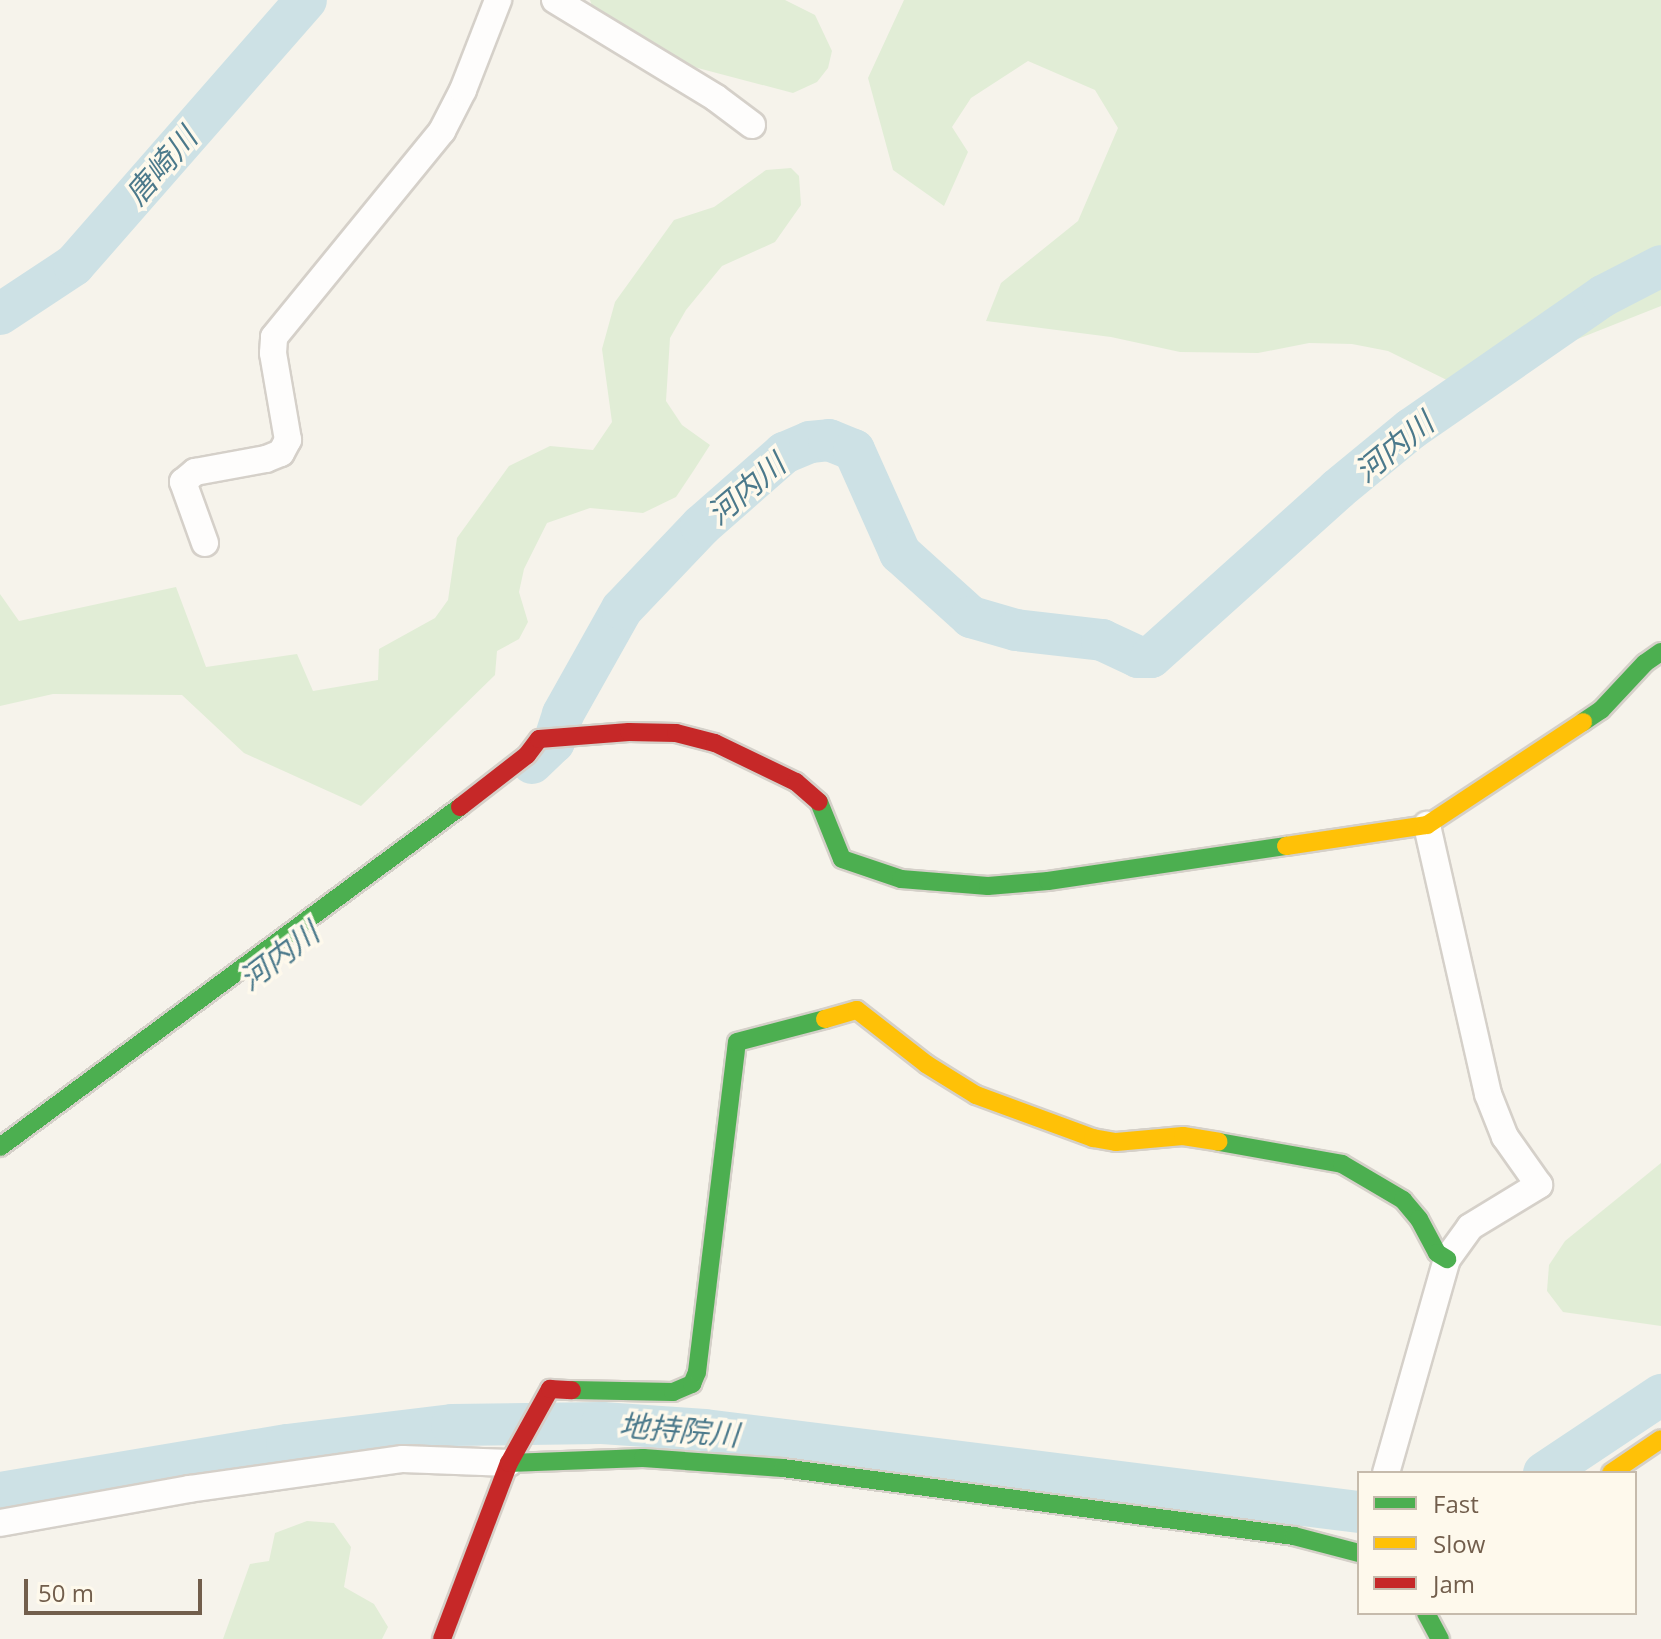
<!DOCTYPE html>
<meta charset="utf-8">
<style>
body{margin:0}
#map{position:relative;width:1661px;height:1639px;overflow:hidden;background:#f6f3eb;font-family:"Open Sans","Noto Sans JP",sans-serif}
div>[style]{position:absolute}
.green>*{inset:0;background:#e1edd6}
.river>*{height:42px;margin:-21px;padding:0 21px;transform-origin:21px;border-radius:21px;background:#cde1e5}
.roads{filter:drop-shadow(2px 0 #d5d0c9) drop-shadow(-2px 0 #d5d0c9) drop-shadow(0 2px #d5d0c9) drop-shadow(0 -2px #d5d0c9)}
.street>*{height:26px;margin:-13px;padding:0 13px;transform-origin:13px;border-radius:13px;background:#fefdfc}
.fast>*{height:18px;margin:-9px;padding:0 9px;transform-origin:9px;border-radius:9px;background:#4caf50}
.slow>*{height:18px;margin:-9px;padding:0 9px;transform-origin:9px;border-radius:9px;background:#ffc107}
.jam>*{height:18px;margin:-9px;padding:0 9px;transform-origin:9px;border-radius:9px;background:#c62828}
span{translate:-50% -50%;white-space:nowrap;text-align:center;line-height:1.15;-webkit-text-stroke:7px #fef9ec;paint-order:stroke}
.water-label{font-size:30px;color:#4b798b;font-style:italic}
.legend{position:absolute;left:1357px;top:1471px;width:280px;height:144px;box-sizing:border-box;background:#fef9ec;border:2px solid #c6bbac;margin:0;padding:10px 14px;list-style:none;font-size:24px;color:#725e4c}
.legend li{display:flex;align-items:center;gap:16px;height:40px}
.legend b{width:40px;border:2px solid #c6bbac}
.scale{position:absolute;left:24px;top:1579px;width:178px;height:36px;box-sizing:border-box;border:4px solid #725e4c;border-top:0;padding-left:10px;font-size:24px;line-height:28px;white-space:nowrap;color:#725e4c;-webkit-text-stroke:6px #fef9ec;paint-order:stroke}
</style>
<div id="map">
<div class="green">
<i style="clip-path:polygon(590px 0,785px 0,815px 15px,832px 51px,828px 68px,817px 82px,793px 93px,675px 62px,592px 6px)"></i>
<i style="clip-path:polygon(904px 0,1661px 0,1661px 306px,1459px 386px,1388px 351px,1352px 344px,1309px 343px,1258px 353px,1180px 352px,1111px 337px,986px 321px,1001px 283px,1078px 221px,1118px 128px,1095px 90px,1028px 61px,971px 98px,952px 127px,968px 152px,944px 206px,893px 170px,868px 78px)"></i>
<i style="clip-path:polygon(791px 168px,799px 176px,801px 205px,775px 242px,722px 266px,686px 310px,670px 338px,666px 401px,682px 425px,710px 445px,694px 470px,676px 497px,643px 513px,590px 508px,547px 523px,524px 569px,519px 592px,528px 622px,519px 639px,497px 651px,495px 675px,361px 806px,244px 753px,182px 695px,53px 694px,0 706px,0 594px,19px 621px,176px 587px,206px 667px,297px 654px,313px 691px,378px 680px,379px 649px,435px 618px,448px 600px,457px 538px,509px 466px,550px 446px,593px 450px,612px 422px,602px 349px,615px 302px,674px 220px,714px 207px,766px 170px)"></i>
<i style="clip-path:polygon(1661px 1163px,1661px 1326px,1563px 1312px,1547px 1291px,1549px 1265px,1565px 1241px)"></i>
<i style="clip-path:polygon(307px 1521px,334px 1523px,351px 1547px,344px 1587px,374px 1604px,388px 1627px,382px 1639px,223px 1639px,250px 1564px,269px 1561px,275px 1533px)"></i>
</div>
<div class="river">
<i style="left:0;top:314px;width:89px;rotate:-33.5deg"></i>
<i style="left:74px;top:265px;width:352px;rotate:-48.8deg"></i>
<i style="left:532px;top:763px;width:30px;rotate:-44deg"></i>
<i style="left:554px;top:742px;width:29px;rotate:-72deg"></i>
<i style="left:563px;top:714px;width:120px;rotate:-60.7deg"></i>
<i style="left:622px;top:609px;width:115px;rotate:-46.4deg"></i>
<i style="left:701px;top:526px;width:111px;rotate:-41.3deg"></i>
<i style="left:784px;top:453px;width:28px;rotate:-23deg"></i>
<i style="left:810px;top:442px;width:19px;rotate:-6deg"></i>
<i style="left:829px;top:440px;width:27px;rotate:22deg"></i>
<i style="left:854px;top:450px;width:113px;rotate:65.9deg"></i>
<i style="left:900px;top:553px;width:96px;rotate:42deg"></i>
<i style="left:971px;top:617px;width:47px;rotate:16.1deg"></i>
<i style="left:1016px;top:630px;width:87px;rotate:6.6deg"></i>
<i style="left:1102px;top:640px;width:40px;rotate:25deg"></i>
<i style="left:1138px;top:657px;width:13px"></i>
<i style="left:1151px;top:657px;width:251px;rotate:-41.9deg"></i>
<i style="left:1338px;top:489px;width:94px;rotate:-39.4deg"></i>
<i style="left:1411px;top:429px;width:234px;rotate:-34.7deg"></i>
<i style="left:1603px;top:296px;width:65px;rotate:-27.3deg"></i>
<i style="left:1544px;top:1473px;width:141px;rotate:-33.7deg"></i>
<i style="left:0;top:1493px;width:291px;rotate:-9.5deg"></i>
<i style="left:287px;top:1445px;width:166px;rotate:-6.9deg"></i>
<i style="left:452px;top:1425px;width:150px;rotate:-0.8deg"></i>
<i style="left:602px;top:1423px;width:103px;rotate:3.9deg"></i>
<i style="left:705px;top:1430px;width:659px;rotate:7.15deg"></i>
</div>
<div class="roads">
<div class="street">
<i style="left:555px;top:0;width:188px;rotate:31.3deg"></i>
<i style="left:716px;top:98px;width:45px;rotate:36.9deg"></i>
<i style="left:205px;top:543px;width:65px;rotate:-109.8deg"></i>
<i style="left:183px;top:482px;width:16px;rotate:-40deg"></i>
<i style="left:195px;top:472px;width:72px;rotate:-10.4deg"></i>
<i style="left:266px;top:459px;width:16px;rotate:-22deg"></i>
<i style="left:281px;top:453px;width:15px;rotate:-62deg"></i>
<i style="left:288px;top:440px;width:88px;rotate:-99.8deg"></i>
<i style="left:273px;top:353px;width:16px;rotate:-86deg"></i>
<i style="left:274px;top:337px;width:266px;rotate:-50.8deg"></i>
<i style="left:442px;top:131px;width:46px;rotate:-62.9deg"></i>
<i style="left:463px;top:90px;width:97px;rotate:-68.7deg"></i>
<i style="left:1386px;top:1473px;width:223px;rotate:-74.1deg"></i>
<i style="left:1447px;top:1259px;width:39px;rotate:-54deg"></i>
<i style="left:1470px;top:1227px;width:81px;rotate:-31.3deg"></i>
<i style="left:1539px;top:1185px;width:59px;rotate:-125.3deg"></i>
<i style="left:1505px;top:1137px;width:46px;rotate:-111.6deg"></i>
<i style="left:1488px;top:1094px;width:276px;rotate:-102.8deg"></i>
<i style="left:0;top:1523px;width:192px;rotate:-10.2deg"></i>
<i style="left:189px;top:1489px;width:216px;rotate:-8deg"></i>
<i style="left:403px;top:1459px;width:106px;rotate:2.2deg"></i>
</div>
<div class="fast">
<i style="left:1583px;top:722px;width:22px;rotate:-34deg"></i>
<i style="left:1601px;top:710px;width:64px;rotate:-46.9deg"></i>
<i style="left:1645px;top:663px;width:19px;rotate:-35deg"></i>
<i style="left:819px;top:802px;width:61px;rotate:68deg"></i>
<i style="left:842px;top:859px;width:62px;rotate:18.7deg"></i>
<i style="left:901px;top:879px;width:87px;rotate:4.6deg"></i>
<i style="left:988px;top:886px;width:60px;rotate:-4.8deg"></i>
<i style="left:1048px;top:881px;width:241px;rotate:-8.4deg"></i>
<i style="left:1219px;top:1142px;width:125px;rotate:10.1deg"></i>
<i style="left:1342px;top:1164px;width:71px;rotate:30.5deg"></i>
<i style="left:1403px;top:1200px;width:25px;rotate:50deg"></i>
<i style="left:1419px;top:1219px;width:38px;rotate:62deg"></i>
<i style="left:1437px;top:1253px;width:12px;rotate:31deg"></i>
<i style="left:0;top:1147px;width:572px;rotate:-36.47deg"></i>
<i style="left:572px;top:1390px;width:101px;rotate:1.1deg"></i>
<i style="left:673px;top:1392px;width:21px;rotate:-23deg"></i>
<i style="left:692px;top:1384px;width:13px;rotate:-67deg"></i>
<i style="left:697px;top:1372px;width:332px;rotate:-83.1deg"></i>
<i style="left:737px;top:1042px;width:91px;rotate:-14.6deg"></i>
<i style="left:509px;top:1463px;width:134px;rotate:-2.1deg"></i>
<i style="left:643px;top:1458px;width:140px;rotate:4.1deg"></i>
<i style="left:783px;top:1468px;width:516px;rotate:7.58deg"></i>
<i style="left:1294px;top:1536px;width:67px;rotate:14.7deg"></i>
<i style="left:1426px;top:1613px;width:30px;rotate:62deg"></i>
</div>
<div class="slow">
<i style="left:1286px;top:846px;width:143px;rotate:-8.5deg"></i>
<i style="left:1427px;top:825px;width:187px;rotate:-33.4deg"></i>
<i style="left:825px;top:1019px;width:33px;rotate:-16deg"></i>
<i style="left:857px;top:1010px;width:88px;rotate:38deg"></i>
<i style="left:926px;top:1064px;width:59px;rotate:31.8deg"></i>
<i style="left:976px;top:1095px;width:125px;rotate:20.2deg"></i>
<i style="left:1093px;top:1138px;width:23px;rotate:10deg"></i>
<i style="left:1116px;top:1142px;width:67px;rotate:-5.1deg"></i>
<i style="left:1183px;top:1136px;width:36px;rotate:9deg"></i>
<i style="left:1611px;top:1473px;width:60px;rotate:-34.2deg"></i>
</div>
<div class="jam">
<i style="left:460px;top:807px;width:85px;rotate:-37.8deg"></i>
<i style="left:527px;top:755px;width:20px;rotate:-53deg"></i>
<i style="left:539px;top:739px;width:90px;rotate:-4.4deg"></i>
<i style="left:629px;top:732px;width:47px;rotate:1.2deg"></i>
<i style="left:676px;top:733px;width:40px;rotate:14.4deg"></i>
<i style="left:715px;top:743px;width:90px;rotate:25.7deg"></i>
<i style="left:796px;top:782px;width:30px;rotate:41deg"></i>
<i style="left:442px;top:1639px;width:188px;rotate:-69.2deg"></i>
<i style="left:509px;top:1463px;width:85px;rotate:-61deg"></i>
<i style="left:550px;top:1389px;width:22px;rotate:3deg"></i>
</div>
</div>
<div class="water-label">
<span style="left:161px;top:166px;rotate:-49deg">唐崎川</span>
<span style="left:1394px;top:447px;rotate:-39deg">河内川</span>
<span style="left:746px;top:489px;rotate:-40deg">河内川</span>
<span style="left:279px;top:956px;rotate:-37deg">河内川</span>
<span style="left:679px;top:1430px;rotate:5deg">地持院川</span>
</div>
<ul class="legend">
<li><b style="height:10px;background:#4caf50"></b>Fast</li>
<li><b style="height:10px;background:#ffc107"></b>Slow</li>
<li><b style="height:10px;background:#c62828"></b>Jam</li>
</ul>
<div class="scale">50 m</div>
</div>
